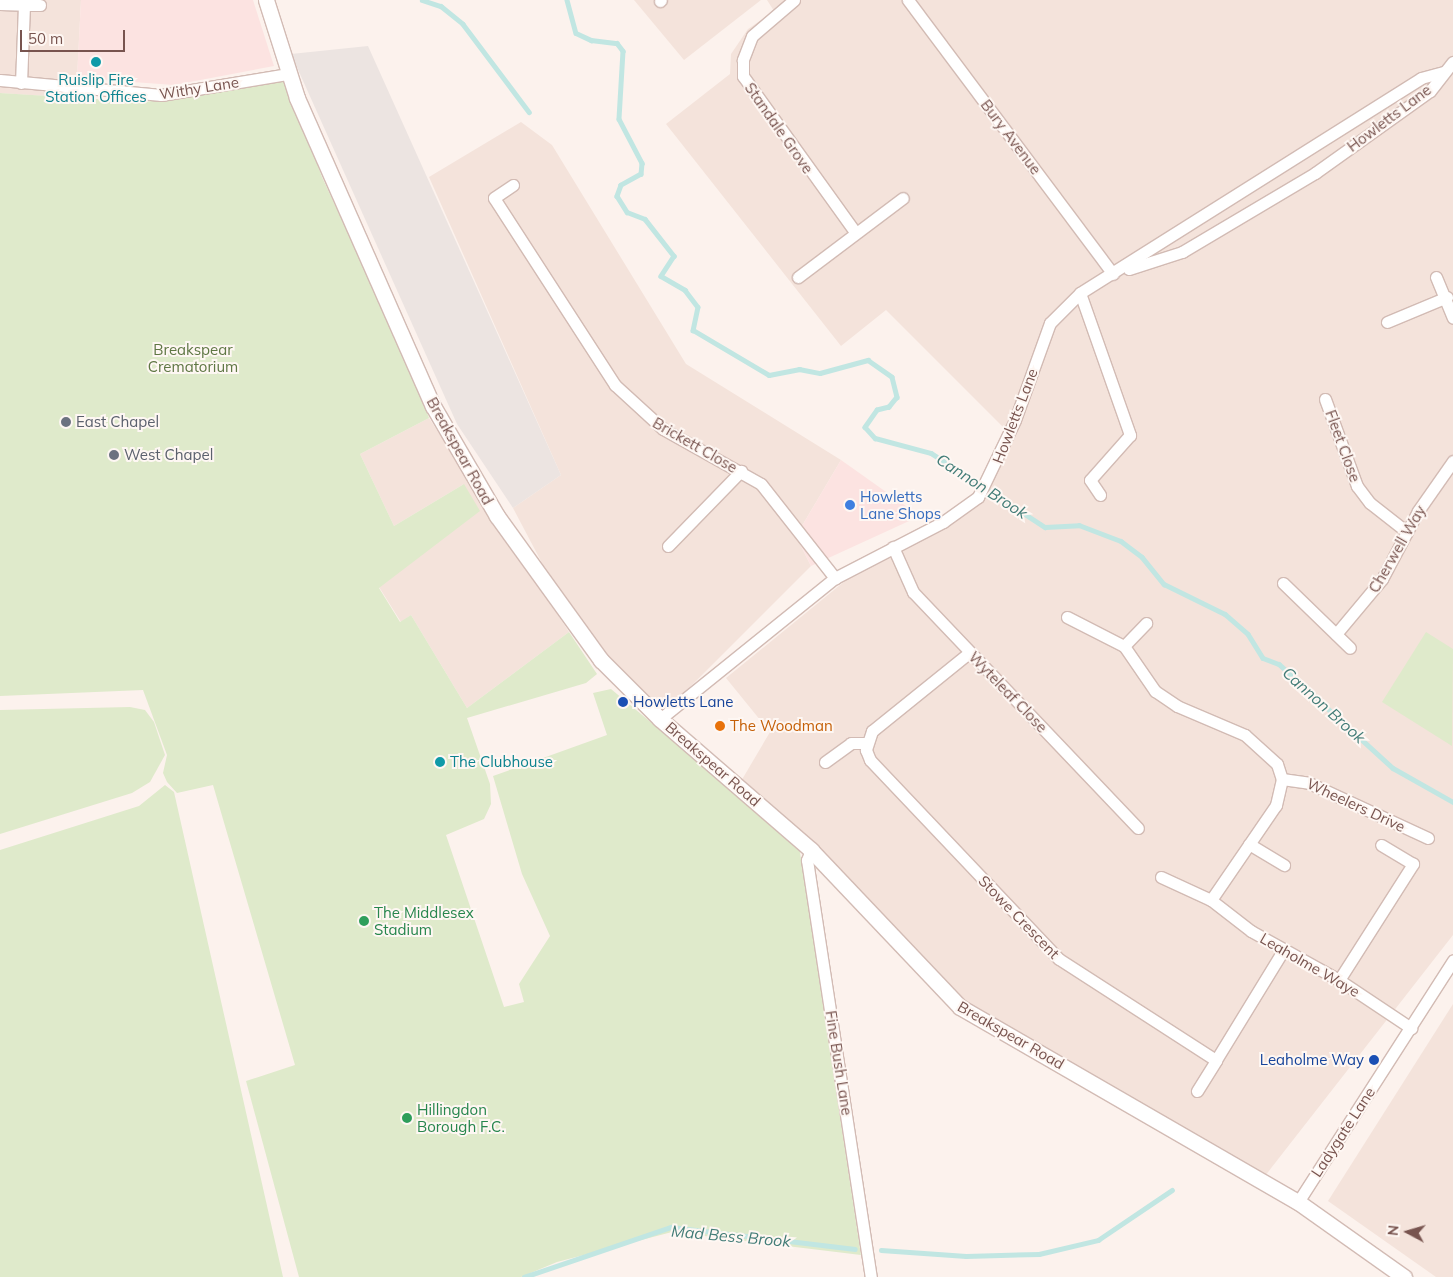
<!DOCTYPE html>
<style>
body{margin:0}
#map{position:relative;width:1453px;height:1277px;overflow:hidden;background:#fcf2ed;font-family:Mulish,sans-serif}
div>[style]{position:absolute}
.residential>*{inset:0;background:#f4e3db}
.commercial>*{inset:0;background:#fce3e1}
.industrial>*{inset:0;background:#ece4e1}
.green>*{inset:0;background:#dfeacb}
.stream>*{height:4.5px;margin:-2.25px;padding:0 2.25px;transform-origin:2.25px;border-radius:2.25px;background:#c1e6e2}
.roads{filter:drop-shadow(1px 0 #d2bbb4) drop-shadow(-1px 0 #d2bbb4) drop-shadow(0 1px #d2bbb4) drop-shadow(0 -1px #d2bbb4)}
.street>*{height:11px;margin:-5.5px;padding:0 5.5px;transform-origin:5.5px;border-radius:5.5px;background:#fff}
.secondary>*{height:15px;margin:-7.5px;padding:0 7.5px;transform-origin:7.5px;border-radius:7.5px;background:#fff}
.dots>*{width:14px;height:14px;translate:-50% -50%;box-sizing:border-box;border:2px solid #fef7f3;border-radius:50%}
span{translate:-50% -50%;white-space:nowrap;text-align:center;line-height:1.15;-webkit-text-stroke:4px #fef7f3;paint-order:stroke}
.culture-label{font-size:15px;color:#0d838f}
.left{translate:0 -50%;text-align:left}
.street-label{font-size:15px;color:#78544f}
.park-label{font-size:15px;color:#5f7744}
.worship-label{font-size:15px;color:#5b616d}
.shop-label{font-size:15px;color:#366cbe}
.transit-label{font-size:15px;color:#164399}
.right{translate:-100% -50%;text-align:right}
.food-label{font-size:15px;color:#c56008}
.leisure-label{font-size:15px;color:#27864d}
.water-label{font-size:16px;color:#427c77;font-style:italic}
.north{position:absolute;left:1383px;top:1207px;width:50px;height:50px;-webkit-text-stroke:4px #fef7f3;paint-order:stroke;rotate:276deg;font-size:14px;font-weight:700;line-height:20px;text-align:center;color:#78544f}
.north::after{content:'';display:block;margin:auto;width:18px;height:22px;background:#78544f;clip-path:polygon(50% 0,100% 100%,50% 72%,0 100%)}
.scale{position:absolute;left:20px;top:30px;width:105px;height:22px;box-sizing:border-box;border:2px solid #78544f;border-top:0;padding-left:6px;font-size:15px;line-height:18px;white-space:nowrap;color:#78544f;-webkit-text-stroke:4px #fef7f3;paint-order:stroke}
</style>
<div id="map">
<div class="residential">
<i style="clip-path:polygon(0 0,81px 0,76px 98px,0 93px)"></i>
<i style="clip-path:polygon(634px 0,761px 0,684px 60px)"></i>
<i style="clip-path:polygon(767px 0,1453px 0,1453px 935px,1265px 1176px,1212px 1151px,1129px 1095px,963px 1004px,740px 783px,770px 732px,726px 678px,856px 572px,942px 524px,974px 495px,1013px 437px,886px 310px,841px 346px,666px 124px,730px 74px,731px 54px,748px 29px,774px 11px)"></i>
<i style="clip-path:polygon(521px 122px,552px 145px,686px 364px,841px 460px,796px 536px,811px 566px,660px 717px,572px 620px,513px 508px,561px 475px,429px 177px)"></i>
<i style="clip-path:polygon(429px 418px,569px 632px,467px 708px,411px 615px,401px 622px,379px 587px,464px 484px,394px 526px,360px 454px)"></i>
<i style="clip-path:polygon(1453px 1004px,1453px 1277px,1436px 1277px,1328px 1201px)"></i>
</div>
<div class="commercial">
<i style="clip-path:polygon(81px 0,253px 0,274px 66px,174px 85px,77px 78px)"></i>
<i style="clip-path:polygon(841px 460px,920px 516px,811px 566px,796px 536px)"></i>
</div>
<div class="industrial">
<i style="clip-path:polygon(368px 46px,561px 475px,513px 508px,457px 424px,291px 54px)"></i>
</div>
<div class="green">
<i style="clip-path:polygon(286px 79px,322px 177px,409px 364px,429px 418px,360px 454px,394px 526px,464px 484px,480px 511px,379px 588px,400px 622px,411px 615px,467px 708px,569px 632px,597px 674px,586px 683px,467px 718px,490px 784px,491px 804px,484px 819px,446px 835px,504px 1007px,524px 1002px,519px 984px,550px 936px,522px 874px,493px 776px,607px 735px,593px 693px,611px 689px,799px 846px,861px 1255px,672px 1232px,557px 1262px,521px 1277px,299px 1277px,246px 1081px,295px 1065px,213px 785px,177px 793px,167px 782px,163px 773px,167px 755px,143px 690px,0 696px,0 93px,145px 102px)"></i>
<i style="clip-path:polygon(1426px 632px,1453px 649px,1452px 746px,1382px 702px)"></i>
<i style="clip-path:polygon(130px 707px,145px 710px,154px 722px,165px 755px,150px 782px,132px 793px,0 834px,0 710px)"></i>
<i style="clip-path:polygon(165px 785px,174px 792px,283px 1277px,0 1277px,0 850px,139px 806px)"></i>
</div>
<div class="stream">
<i style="left:422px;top:0;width:20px;rotate:18deg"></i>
<i style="left:441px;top:6px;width:28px;rotate:39deg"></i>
<i style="left:463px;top:24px;width:110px;rotate:53.1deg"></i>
<i style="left:567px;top:0;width:34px;rotate:75deg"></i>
<i style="left:576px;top:33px;width:17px;rotate:25deg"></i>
<i style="left:591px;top:40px;width:26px;rotate:7deg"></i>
<i style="left:617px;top:43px;width:10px;rotate:53deg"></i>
<i style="left:623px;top:51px;width:68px;rotate:93.4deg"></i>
<i style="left:619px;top:119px;width:50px;rotate:62.4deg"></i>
<i style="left:642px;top:163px;width:11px;rotate:95deg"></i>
<i style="left:641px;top:174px;width:23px;rotate:151deg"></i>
<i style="left:621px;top:185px;width:12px;rotate:110deg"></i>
<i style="left:617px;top:196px;width:19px;rotate:58deg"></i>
<i style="left:627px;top:212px;width:19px;rotate:21deg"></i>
<i style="left:645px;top:219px;width:47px;rotate:51.9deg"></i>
<i style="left:674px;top:256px;width:24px;rotate:123deg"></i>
<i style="left:661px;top:276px;width:28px;rotate:30deg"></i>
<i style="left:685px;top:290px;width:21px;rotate:53deg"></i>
<i style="left:698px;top:307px;width:24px;rotate:102deg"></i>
<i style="left:693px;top:330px;width:88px;rotate:30.6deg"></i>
<i style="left:769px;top:375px;width:31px;rotate:-11deg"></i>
<i style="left:799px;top:369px;width:21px;rotate:11deg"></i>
<i style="left:820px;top:373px;width:50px;rotate:-15.2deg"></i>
<i style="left:868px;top:360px;width:29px;rotate:35deg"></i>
<i style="left:892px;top:377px;width:21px;rotate:76deg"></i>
<i style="left:897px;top:397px;width:13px;rotate:129deg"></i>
<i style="left:889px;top:407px;width:12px;rotate:166deg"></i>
<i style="left:877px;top:410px;width:21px;rotate:125deg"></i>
<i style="left:865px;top:427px;width:15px;rotate:48deg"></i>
<i style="left:875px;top:438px;width:58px;rotate:15deg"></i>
<i style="left:931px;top:453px;width:136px;rotate:33deg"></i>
<i style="left:1045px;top:527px;width:34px;rotate:-3deg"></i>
<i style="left:1079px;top:525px;width:45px;rotate:20.9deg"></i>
<i style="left:1121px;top:541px;width:26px;rotate:37deg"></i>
<i style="left:1142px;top:557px;width:35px;rotate:51deg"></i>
<i style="left:1164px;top:584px;width:68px;rotate:26.2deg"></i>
<i style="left:1225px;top:614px;width:30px;rotate:41deg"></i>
<i style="left:1248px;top:634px;width:28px;rotate:58deg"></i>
<i style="left:1263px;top:658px;width:17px;rotate:21deg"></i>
<i style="left:1279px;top:664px;width:154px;rotate:42.4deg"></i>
<i style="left:1393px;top:768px;width:69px;rotate:29.5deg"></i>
<i style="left:881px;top:1250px;width:85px;rotate:4deg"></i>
<i style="left:966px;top:1256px;width:73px;rotate:-1.6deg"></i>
<i style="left:1039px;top:1254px;width:61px;rotate:-13.3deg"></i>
<i style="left:1098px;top:1240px;width:89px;rotate:-34deg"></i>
<i style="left:524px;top:1277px;width:155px;rotate:-18.8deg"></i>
<i style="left:671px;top:1227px;width:185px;rotate:6.8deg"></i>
</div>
<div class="roads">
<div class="street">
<i style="left:794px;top:0;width:55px;rotate:139.4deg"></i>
<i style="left:752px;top:36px;width:26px;rotate:111deg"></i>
<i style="left:743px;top:60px;width:16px;rotate:90deg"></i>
<i style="left:743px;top:76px;width:193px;rotate:54.3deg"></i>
<i style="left:908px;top:0;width:342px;rotate:53.2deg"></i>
<i style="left:660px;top:1px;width:1px;rotate:-45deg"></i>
<i style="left:0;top:4px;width:24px;rotate:2deg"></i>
<i style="left:24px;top:5px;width:78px;rotate:92.2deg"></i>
<i style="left:24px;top:5px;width:16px"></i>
<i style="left:0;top:80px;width:162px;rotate:5.3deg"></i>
<i style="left:161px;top:95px;width:129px;rotate:-9.4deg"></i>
<i style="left:513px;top:185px;width:23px;rotate:146deg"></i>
<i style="left:494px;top:198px;width:223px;rotate:57.1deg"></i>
<i style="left:615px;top:385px;width:65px;rotate:42.5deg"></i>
<i style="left:663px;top:429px;width:112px;rotate:29.3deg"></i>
<i style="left:761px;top:484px;width:120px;rotate:51.8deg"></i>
<i style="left:1129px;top:269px;width:56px;rotate:-17.8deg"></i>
<i style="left:1182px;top:252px;width:155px;rotate:-30.7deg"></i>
<i style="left:1315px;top:173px;width:141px;rotate:-35.5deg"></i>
<i style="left:1430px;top:91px;width:37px;rotate:-52deg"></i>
<i style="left:798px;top:277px;width:131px;rotate:-37deg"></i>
<i style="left:1436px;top:277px;width:44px;rotate:67.5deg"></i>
<i style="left:1080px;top:293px;width:151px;rotate:70.6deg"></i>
<i style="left:1130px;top:435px;width:60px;rotate:131.6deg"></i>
<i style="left:1090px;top:480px;width:18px;rotate:56deg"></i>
<i style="left:1387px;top:322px;width:65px;rotate:-22.6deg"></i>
<i style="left:1325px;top:399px;width:93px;rotate:69.8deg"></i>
<i style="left:1357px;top:486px;width:21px;rotate:53deg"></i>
<i style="left:1370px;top:503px;width:47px;rotate:38.1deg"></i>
<i style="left:668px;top:546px;width:105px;rotate:-45.8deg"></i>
<i style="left:893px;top:547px;width:49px;rotate:66deg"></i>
<i style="left:913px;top:592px;width:326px;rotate:46.4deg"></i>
<i style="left:1283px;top:583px;width:93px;rotate:44.1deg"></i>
<i style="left:1067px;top:617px;width:64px;rotate:27deg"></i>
<i style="left:1124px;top:646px;width:55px;rotate:55.4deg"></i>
<i style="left:1155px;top:691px;width:27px;rotate:34deg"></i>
<i style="left:1177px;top:706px;width:74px;rotate:23.1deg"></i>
<i style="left:1245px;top:735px;width:43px;rotate:42.2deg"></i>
<i style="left:1277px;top:764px;width:16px;rotate:72deg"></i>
<i style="left:1282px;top:779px;width:27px;rotate:103deg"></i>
<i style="left:1276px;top:805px;width:115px;rotate:124.4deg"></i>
<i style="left:1336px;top:634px;width:72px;rotate:-50.1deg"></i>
<i style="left:1382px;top:579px;width:77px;rotate:-62.1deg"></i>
<i style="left:1418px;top:511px;width:61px;rotate:-55deg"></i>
<i style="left:1124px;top:646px;width:32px;rotate:-46deg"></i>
<i style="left:970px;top:652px;width:126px;rotate:141.1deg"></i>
<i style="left:872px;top:731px;width:20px;rotate:108deg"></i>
<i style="left:866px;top:750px;width:11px;rotate:68deg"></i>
<i style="left:870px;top:760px;width:274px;rotate:46.5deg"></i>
<i style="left:1059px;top:959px;width:187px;rotate:32.8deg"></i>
<i style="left:1216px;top:1060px;width:130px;rotate:-58.5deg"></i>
<i style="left:660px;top:719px;width:225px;rotate:-38.9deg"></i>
<i style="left:835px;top:578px;width:122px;rotate:-27.4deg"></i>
<i style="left:943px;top:522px;width:43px;rotate:-35.5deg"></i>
<i style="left:978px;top:497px;width:85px;rotate:-64.3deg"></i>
<i style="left:1015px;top:420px;width:103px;rotate:-70.2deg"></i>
<i style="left:1050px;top:323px;width:42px;rotate:-45deg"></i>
<i style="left:1080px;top:293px;width:403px;rotate:-32.2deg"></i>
<i style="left:1421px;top:78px;width:23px;rotate:-15deg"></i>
<i style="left:825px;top:762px;width:32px;rotate:-36deg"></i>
<i style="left:851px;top:743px;width:15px"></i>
<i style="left:1282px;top:779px;width:27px;rotate:8deg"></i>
<i style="left:1309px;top:783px;width:131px;rotate:24.8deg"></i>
<i style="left:1249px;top:844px;width:41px;rotate:31deg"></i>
<i style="left:811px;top:850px;width:11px;rotate:112deg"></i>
<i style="left:807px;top:860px;width:422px;rotate:81.3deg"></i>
<i style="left:1161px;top:877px;width:55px;rotate:24.7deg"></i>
<i style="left:1211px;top:900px;width:51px;rotate:37.8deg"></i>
<i style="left:1251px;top:931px;width:101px;rotate:29.1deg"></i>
<i style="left:1339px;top:980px;width:87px;rotate:33.7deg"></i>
<i style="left:1339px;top:980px;width:138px;rotate:-57.5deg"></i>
<i style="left:1413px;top:864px;width:37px;rotate:-149deg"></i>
<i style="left:1197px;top:1091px;width:36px;rotate:-58deg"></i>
<i style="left:1298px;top:1202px;width:287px;rotate:-57.3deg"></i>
</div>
<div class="secondary">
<i style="left:266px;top:0;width:103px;rotate:72.4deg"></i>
<i style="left:297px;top:98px;width:337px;rotate:66.2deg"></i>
<i style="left:433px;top:406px;width:127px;rotate:59.8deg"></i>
<i style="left:497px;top:516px;width:178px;rotate:54.2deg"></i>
<i style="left:601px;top:660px;width:83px;rotate:45deg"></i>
<i style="left:660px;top:719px;width:200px;rotate:40.9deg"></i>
<i style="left:811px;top:850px;width:216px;rotate:46.5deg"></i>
<i style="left:960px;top:1007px;width:390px;rotate:30deg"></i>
<i style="left:1298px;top:1202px;width:130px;rotate:35.3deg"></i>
</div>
</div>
<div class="dots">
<i style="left:96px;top:62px;background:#0f9aa8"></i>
<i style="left:66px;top:422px;background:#6b7280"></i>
<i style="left:114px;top:455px;background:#6b7280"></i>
<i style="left:850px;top:505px;background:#3f7fe0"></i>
<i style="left:623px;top:702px;background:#1a4fb4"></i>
<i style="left:720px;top:726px;background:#e8710a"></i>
<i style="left:440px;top:762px;background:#0f9aa8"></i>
<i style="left:364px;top:921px;background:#2e9e5b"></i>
<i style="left:1374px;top:1060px;background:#1a4fb4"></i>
<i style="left:407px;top:1118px;background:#2e9e5b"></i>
</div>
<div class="culture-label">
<span style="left:96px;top:88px">Ruislip Fire<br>Station Offices</span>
<span class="left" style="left:450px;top:762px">The Clubhouse</span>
</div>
<div class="street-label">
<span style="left:199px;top:88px;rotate:-9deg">Withy Lane</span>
<span style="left:1389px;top:118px;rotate:-37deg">Howletts Lane</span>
<span style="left:779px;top:128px;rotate:55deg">Standale Grove</span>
<span style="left:1011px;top:137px;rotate:53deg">Bury Avenue</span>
<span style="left:1015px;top:416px;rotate:-69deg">Howletts Lane</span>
<span style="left:695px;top:445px;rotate:30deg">Brickett Close</span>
<span style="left:1343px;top:446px;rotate:70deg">Fleet Close</span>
<span style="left:460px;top:451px;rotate:61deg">Breakspear Road</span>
<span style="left:1397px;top:549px;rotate:-60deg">Cherwell Way</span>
<span style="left:1008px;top:692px;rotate:46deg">Wyteleaf Close</span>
<span style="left:713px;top:764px;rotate:41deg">Breakspear Road</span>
<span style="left:1356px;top:805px;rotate:25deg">Wheelers Drive</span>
<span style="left:1019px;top:917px;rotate:46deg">Stowe Crescent</span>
<span style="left:1310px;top:965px;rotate:30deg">Leaholme Waye</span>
<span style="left:1011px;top:1035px;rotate:30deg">Breakspear Road</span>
<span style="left:839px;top:1063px;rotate:81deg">Fine Bush Lane</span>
<span style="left:1343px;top:1132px;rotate:-57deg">Ladygate Lane</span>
</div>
<div class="park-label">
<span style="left:193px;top:358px">Breakspear<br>Crematorium</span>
</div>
<div class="worship-label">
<span class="left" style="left:76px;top:422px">East Chapel</span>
<span class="left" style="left:124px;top:455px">West Chapel</span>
</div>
<div class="shop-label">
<span class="left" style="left:860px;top:505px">Howletts<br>Lane Shops</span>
</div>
<div class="transit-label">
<span class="left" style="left:633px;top:702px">Howletts Lane</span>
<span class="right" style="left:1364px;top:1060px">Leaholme Way</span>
</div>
<div class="food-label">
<span class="left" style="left:730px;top:726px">The Woodman</span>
</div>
<div class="leisure-label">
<span class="left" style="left:374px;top:921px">The Middlesex<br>Stadium</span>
<span class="left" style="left:417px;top:1118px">Hillingdon<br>Borough F.C.</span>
</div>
<div class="water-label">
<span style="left:982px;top:486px;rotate:33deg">Cannon Brook</span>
<span style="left:1324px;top:705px;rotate:42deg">Cannon Brook</span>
<span style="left:731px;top:1236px;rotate:5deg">Mad Bess Brook</span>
</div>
<div class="north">N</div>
<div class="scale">50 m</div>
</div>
